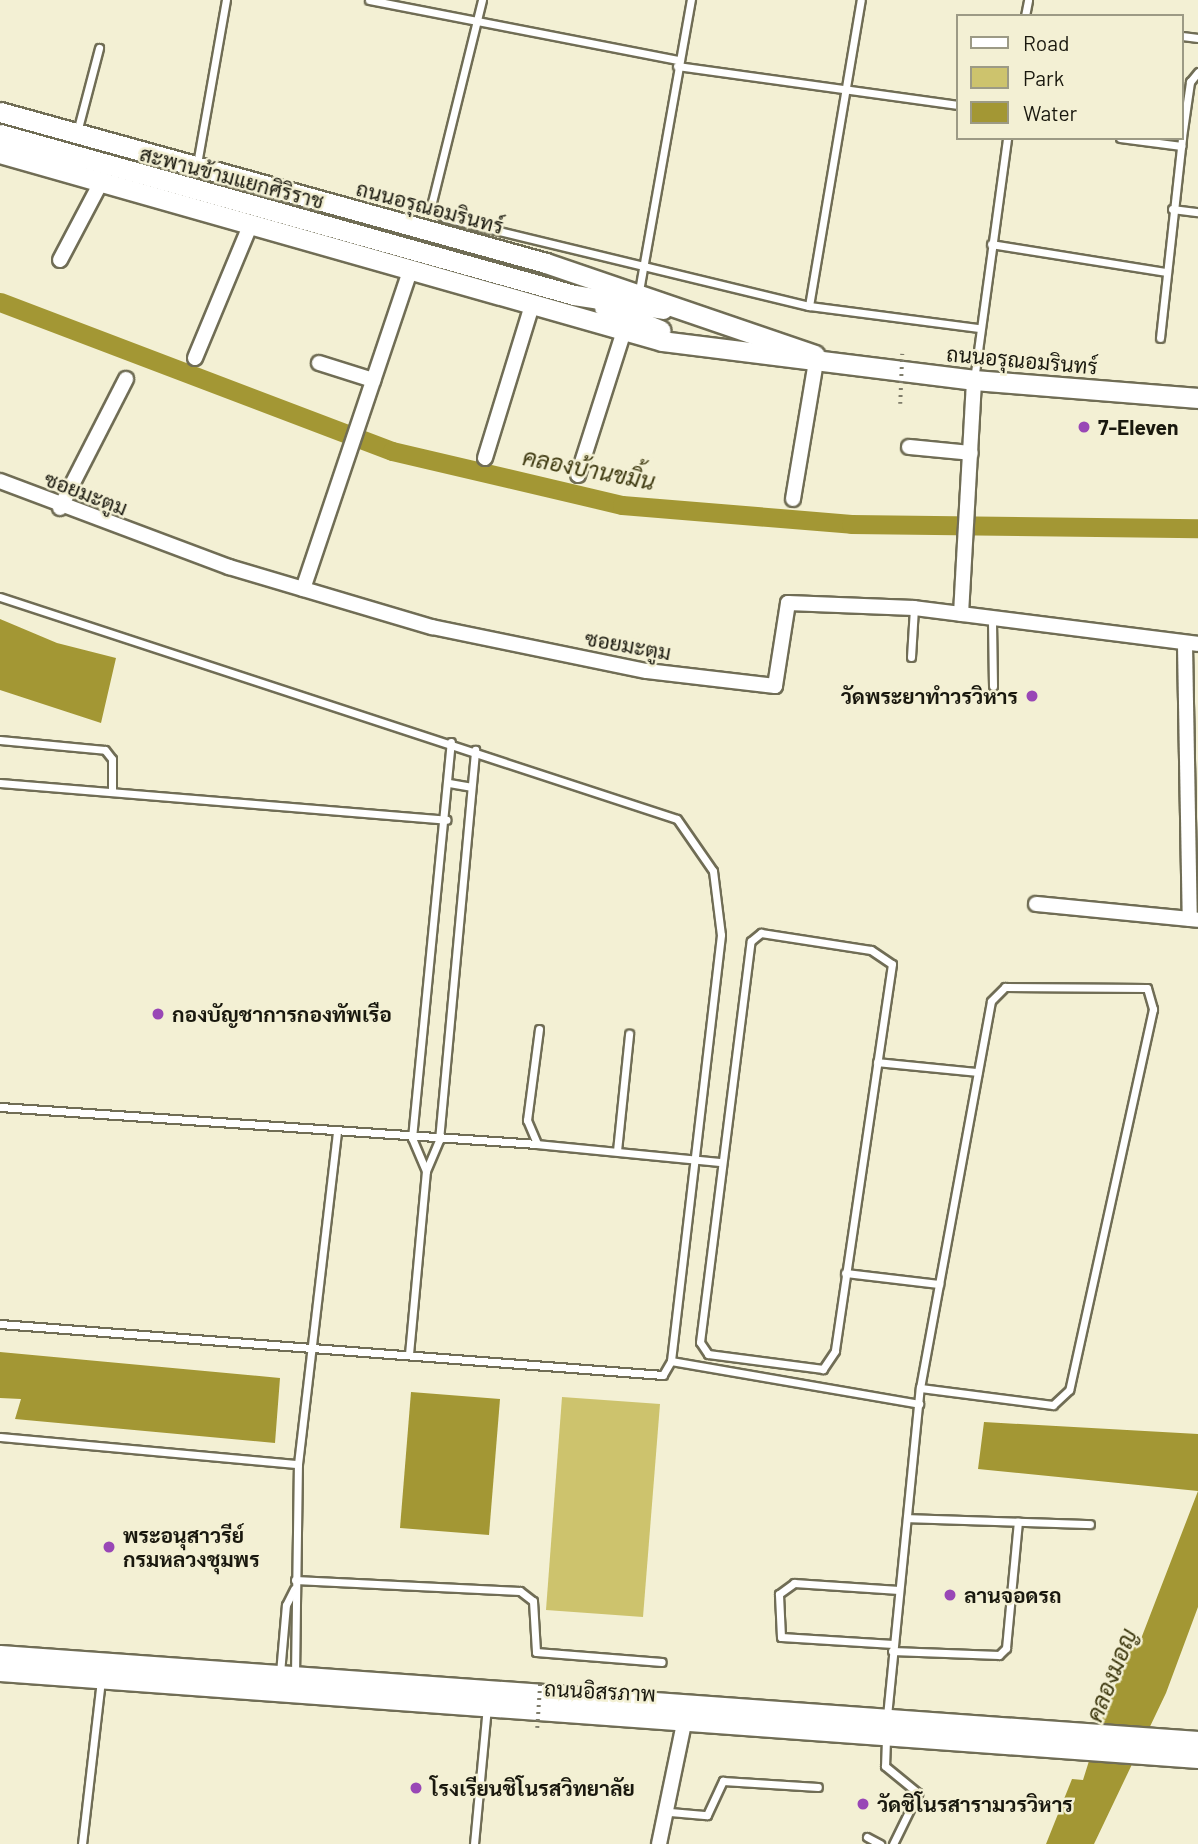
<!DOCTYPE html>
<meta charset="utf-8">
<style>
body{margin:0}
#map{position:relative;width:1198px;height:1844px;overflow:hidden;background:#f3f0d4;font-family:Barlow,Sarabun,sans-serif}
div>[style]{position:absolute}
.green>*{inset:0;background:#cdc36d}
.water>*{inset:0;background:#a39734}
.canal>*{height:19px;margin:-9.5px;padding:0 9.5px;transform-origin:9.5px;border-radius:9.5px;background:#a39734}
.roads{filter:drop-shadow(2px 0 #706d55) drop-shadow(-2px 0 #706d55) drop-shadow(0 2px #706d55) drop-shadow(0 -2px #706d55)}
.service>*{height:7px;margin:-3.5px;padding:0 3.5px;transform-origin:3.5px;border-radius:3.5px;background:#fff}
.minor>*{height:14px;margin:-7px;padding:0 7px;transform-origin:7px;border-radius:7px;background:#fff}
.secondary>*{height:19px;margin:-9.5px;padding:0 9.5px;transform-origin:9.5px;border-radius:9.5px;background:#fff}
.path-bridge>*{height:3.5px;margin-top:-1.75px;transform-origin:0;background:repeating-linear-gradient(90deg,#7e7c6a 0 2px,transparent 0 7px)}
.dots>*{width:19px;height:19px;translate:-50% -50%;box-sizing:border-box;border:4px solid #f3f0d4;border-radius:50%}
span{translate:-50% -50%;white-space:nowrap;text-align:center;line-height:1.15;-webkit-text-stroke:5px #f3f0d4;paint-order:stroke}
.street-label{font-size:21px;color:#19180e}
.poi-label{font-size:21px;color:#19180e;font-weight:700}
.left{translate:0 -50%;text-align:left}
.right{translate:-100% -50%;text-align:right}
.water-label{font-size:23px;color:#3e3910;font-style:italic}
.legend{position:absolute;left:956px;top:14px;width:228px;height:126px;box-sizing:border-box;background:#f3f0d4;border:2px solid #9c9a85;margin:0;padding:9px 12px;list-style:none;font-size:21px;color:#19180e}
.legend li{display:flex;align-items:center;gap:14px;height:35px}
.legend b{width:35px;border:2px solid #9c9a85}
</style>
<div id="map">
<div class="green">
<i style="clip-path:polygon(562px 1397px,660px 1404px,643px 1617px,546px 1610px)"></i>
</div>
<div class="water">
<i style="clip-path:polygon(0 619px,57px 643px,116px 658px,101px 723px,0 690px)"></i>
<i style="clip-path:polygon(0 1352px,280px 1378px,275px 1443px,15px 1419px,21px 1399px,0 1398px)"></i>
<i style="clip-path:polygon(411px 1392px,500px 1399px,489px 1535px,400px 1528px)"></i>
<i style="clip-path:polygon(984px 1422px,1198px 1434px,1198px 1607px,1166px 1693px,1094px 1844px,1046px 1844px,1072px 1779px,1083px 1780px,1105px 1710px,1130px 1649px,1139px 1644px,1198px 1491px,978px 1469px)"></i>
</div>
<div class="canal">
<i style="left:0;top:302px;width:419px;rotate:20.8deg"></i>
<i style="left:392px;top:451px;width:236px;rotate:13.2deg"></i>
<i style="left:622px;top:505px;width:230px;rotate:4.7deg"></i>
<i style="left:851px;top:524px;width:347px;rotate:0.7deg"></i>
</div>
<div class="roads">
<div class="service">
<i style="left:369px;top:0;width:315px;rotate:11deg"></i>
<i style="left:482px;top:0;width:212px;rotate:103.9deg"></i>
<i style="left:431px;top:206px;width:18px;rotate:41deg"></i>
<i style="left:445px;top:218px;width:374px;rotate:13.6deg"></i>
<i style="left:809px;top:306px;width:170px;rotate:7.4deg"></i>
<i style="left:1025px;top:16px;width:16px;rotate:-79deg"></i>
<i style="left:1182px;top:36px;width:16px;rotate:7deg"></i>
<i style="left:677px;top:66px;width:284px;rotate:7.9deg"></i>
<i style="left:77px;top:132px;width:87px;rotate:-75.3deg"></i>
<i style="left:1182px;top:137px;width:56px;rotate:-81.7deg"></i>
<i style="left:1190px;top:82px;width:13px;rotate:-51deg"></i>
<i style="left:1120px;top:138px;width:62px;rotate:7.5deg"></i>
<i style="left:197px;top:164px;width:167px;rotate:-80deg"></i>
<i style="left:1172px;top:209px;width:26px;rotate:7deg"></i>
<i style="left:991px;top:244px;width:176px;rotate:9.1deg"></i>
<i style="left:639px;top:291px;width:296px;rotate:-79.9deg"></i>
<i style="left:809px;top:306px;width:310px;rotate:-80.4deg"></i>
<i style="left:1160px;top:338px;width:201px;rotate:-83.7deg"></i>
<i style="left:974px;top:380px;width:244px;rotate:-82.2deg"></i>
<i style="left:0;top:597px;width:712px;rotate:18.16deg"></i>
<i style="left:677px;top:819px;width:63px;rotate:55.3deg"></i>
<i style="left:713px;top:871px;width:64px;rotate:82.9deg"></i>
<i style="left:721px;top:935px;width:429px;rotate:96.7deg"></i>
<i style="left:671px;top:1361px;width:16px;rotate:120deg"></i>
<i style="left:663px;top:1375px;width:665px;rotate:-175.6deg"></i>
<i style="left:992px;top:622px;width:64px;rotate:89.1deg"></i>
<i style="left:911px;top:657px;width:49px;rotate:-86.5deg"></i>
<i style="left:0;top:740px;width:105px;rotate:5.4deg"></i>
<i style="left:105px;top:750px;width:11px;rotate:52deg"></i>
<i style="left:112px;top:759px;width:33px;rotate:90deg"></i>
<i style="left:0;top:783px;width:448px;rotate:4.7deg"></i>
<i style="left:449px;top:783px;width:22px;rotate:10deg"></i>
<i style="left:761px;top:933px;width:111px;rotate:8.8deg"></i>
<i style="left:871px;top:950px;width:25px;rotate:34deg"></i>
<i style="left:892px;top:964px;width:391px;rotate:98.4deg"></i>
<i style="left:835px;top:1351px;width:22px;rotate:124deg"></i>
<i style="left:823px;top:1369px;width:116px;rotate:-172.6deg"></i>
<i style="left:708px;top:1354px;width:14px;rotate:-124deg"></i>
<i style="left:700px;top:1342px;width:404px;rotate:-82.8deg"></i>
<i style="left:751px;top:941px;width:13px;rotate:-39deg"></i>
<i style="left:539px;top:1029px;width:92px;rotate:97.5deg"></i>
<i style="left:527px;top:1120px;width:26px;rotate:67deg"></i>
<i style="left:537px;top:1144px;width:185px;rotate:5.6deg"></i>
<i style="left:877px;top:1062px;width:101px;rotate:5.7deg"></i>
<i style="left:0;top:1107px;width:538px;rotate:3.94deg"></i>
<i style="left:617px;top:1151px;width:118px;rotate:-84.1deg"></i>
<i style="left:426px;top:1171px;width:36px;rotate:-113deg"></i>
<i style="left:412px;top:1138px;width:398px;rotate:-84.4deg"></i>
<i style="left:845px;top:1273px;width:95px;rotate:6.7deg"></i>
<i style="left:409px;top:1354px;width:184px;rotate:-84.7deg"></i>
<i style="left:426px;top:1171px;width:34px;rotate:-67deg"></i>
<i style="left:439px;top:1140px;width:392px;rotate:-84.7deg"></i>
<i style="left:671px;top:1361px;width:252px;rotate:9.8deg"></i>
<i style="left:0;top:1437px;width:299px;rotate:5.2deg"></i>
<i style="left:907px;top:1518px;width:183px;rotate:1.9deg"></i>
<i style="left:295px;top:1580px;width:225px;rotate:2.8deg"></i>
<i style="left:520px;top:1591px;width:16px;rotate:38deg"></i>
<i style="left:533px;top:1601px;width:51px;rotate:86.6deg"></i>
<i style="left:536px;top:1652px;width:126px;rotate:4.5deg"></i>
<i style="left:893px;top:1644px;width:112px;rotate:-176.4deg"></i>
<i style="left:781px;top:1637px;width:43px;rotate:-92.7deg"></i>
<i style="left:779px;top:1594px;width:19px;rotate:-36deg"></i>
<i style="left:794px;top:1583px;width:105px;rotate:3.8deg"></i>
<i style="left:892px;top:1651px;width:107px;rotate:2.1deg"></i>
<i style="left:999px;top:1655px;width:10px;rotate:-45deg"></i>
<i style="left:1006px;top:1648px;width:127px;rotate:-84.6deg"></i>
<i style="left:280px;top:1673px;width:68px;rotate:-85deg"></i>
<i style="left:286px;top:1605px;width:18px;rotate:-63deg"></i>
<i style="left:295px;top:1676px;width:212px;rotate:-89.2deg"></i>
<i style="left:298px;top:1464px;width:332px;rotate:-83.3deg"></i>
<i style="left:887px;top:1716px;width:330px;rotate:-84.3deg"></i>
<i style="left:920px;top:1388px;width:393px;rotate:-79.6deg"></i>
<i style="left:991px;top:1001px;width:20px;rotate:-45deg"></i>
<i style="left:1005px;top:987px;width:142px;rotate:0.4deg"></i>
<i style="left:1147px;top:988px;width:22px;rotate:74deg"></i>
<i style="left:1153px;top:1009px;width:390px;rotate:102.4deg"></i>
<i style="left:1069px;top:1390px;width:22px;rotate:137deg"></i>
<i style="left:1053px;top:1405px;width:134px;rotate:-172.7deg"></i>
<i style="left:886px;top:1739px;width:27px;rotate:92deg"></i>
<i style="left:885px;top:1766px;width:43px;rotate:39.3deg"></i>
<i style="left:918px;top:1793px;width:57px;rotate:116.1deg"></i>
<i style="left:670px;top:1812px;width:37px;rotate:5deg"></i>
<i style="left:707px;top:1815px;width:38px;rotate:-65deg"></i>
<i style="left:723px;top:1781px;width:95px;rotate:3.6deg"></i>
<i style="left:867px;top:1837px;width:15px;rotate:28deg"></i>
<i style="left:82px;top:1844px;width:164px;rotate:-83.4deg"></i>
<i style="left:474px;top:1844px;width:138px;rotate:-84.6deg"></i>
</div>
<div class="minor">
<i style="left:60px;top:260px;width:86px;rotate:-62.2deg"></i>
<i style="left:195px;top:358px;width:143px;rotate:-67.4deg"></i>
<i style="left:319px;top:363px;width:57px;rotate:17.5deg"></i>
<i style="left:909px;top:447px;width:62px;rotate:5.5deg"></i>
<i style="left:485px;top:458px;width:160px;rotate:-72.9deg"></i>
<i style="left:578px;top:475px;width:151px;rotate:-72.3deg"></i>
<i style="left:0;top:481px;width:245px;rotate:20.6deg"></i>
<i style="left:229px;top:567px;width:212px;rotate:16.5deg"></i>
<i style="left:432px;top:627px;width:219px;rotate:11.6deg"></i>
<i style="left:647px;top:671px;width:129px;rotate:6.7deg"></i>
<i style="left:775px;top:686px;width:84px;rotate:-81.1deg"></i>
<i style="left:788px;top:603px;width:126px;rotate:2.3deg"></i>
<i style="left:914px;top:608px;width:286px;rotate:7.2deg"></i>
<i style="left:793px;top:499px;width:139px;rotate:-80.5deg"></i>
<i style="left:60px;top:508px;width:145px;rotate:-62.9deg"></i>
<i style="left:303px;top:589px;width:336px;rotate:-71.4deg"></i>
<i style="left:961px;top:614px;width:234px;rotate:-86.8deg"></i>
<i style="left:1185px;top:645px;width:274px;rotate:89deg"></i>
<i style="left:1036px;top:904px;width:163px;rotate:5.6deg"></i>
<i style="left:659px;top:1844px;width:128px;rotate:-78.3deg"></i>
</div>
<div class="secondary">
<i style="left:0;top:112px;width:566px;rotate:15.46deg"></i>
<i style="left:546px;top:263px;width:284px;rotate:18.9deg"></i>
<i style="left:0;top:134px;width:596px;rotate:15.67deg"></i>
<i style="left:574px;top:295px;width:90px;rotate:8.9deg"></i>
<i style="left:0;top:153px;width:688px;rotate:15.85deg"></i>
<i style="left:662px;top:341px;width:314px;rotate:7.1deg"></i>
<i style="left:974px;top:380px;width:225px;rotate:4.6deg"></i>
<i style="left:604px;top:307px;width:61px;rotate:22.3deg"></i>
<i style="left:0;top:1655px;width:1201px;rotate:4.11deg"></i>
<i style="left:0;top:1671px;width:1201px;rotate:4.15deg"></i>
</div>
</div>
<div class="path-bridge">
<i style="left:900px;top:404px;width:50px;rotate:-87.7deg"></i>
<i style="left:537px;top:1728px;width:45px;rotate:-86.2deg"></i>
</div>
<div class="dots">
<i style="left:1084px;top:427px;background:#9947b6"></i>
<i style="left:1032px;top:696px;background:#9947b6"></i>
<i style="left:158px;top:1014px;background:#9947b6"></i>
<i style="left:109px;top:1547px;background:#9947b6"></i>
<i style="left:950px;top:1595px;background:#9947b6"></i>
<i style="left:416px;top:1788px;background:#9947b6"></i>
<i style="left:863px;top:1804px;background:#9947b6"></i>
</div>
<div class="street-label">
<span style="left:232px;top:177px;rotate:15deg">สะพานข้ามแยกศิริราช</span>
<span style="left:430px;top:207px;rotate:15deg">ถนนอรุณอมรินทร์</span>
<span style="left:1022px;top:360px;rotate:5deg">ถนนอรุณอมรินทร์</span>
<span style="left:86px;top:493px;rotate:21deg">ซอยมะตูม</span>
<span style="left:628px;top:645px;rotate:10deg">ซอยมะตูม</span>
<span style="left:600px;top:1691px;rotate:3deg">ถนนอิสรภาพ</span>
</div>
<div class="poi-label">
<span class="left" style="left:1098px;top:427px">7-Eleven</span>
<span class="right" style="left:1018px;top:696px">วัดพระยาทําวรวิหาร</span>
<span class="left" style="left:172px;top:1014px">กองบัญชาการกองทัพเรือ</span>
<span class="left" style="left:123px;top:1547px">พระอนุสาวรีย์<br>กรมหลวงชุมพร</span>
<span class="left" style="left:964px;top:1595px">ลานจอดรถ</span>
<span class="left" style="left:430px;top:1788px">โรงเรียนชิโนรสวิทยาลัย</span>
<span class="left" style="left:877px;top:1804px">วัดชิโนรสารามวรวิหาร</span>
</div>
<div class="water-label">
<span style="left:589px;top:469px;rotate:11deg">คลองบ้านขมิ้น</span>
<span style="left:1111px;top:1675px;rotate:-68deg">คลองมอญ</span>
</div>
<ul class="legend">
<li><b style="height:9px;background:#fff"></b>Road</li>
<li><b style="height:19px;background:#cdc36d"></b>Park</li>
<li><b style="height:19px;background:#a39734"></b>Water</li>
</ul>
</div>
